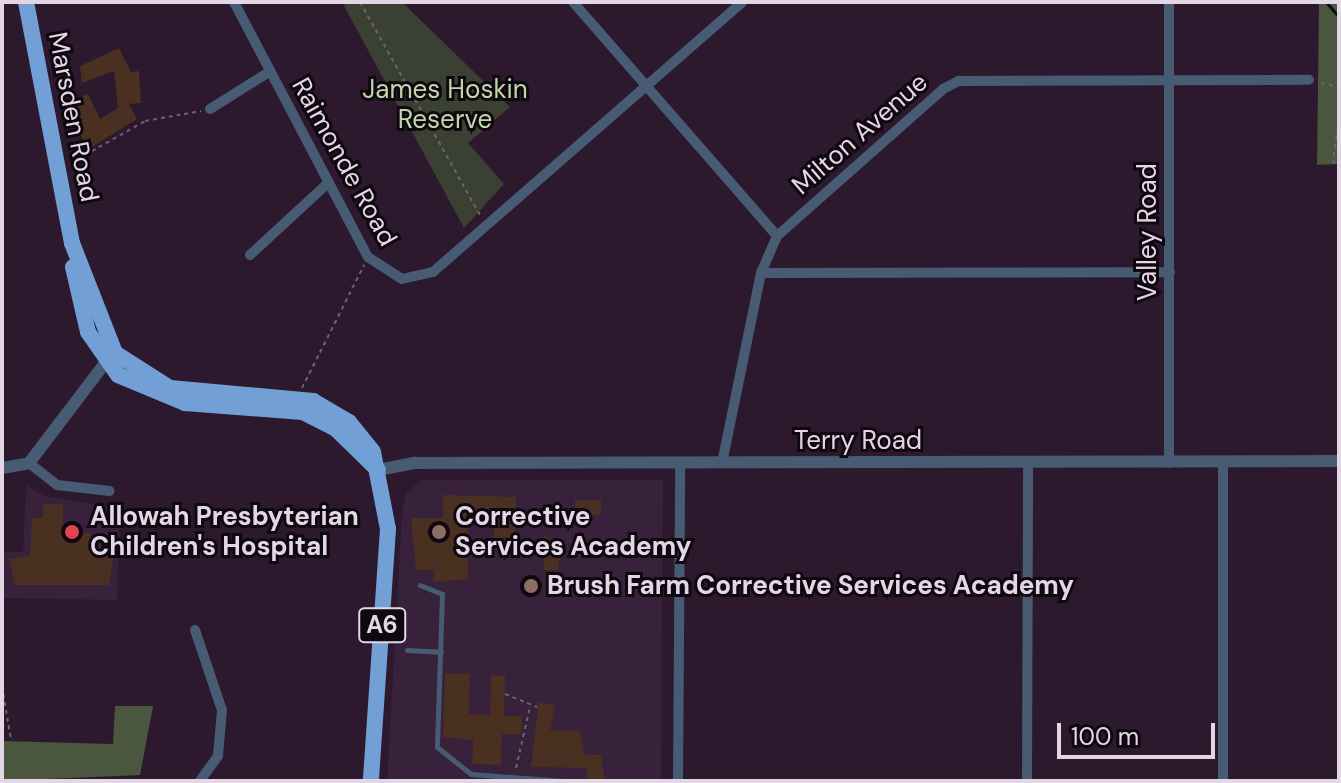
<!DOCTYPE html>
<style>
body{margin:0}
#map{position:relative;width:1341px;height:783px;overflow:hidden;background:#2c192e;font-family:"DM Sans",sans-serif}
div>[style]{position:absolute}
.built>*{inset:0;background:#38213a}
.green>*{inset:0;background:#3a4132}
.forest>*{inset:0;background:#4a563e}
.stream>*{height:3px;margin:-1.5px;padding:0 1.5px;transform-origin:1.5px;border-radius:1.5px;background:#001214}
.building>*{inset:0;background:#4a3020}
.path>*{height:2px;margin-top:-1px;transform-origin:0;background:repeating-linear-gradient(90deg,#705f71 0 4px,transparent 0 8px)}
.service>*{height:5px;margin:-2.5px;padding:0 2.5px;transform-origin:2.5px;border-radius:2.5px;background:#475b73}
.minor>*{height:10px;margin:-5px;padding:0 5px;transform-origin:5px;border-radius:5px;background:#475b73}
.tertiary>*{height:12px;margin:-6px;padding:0 6px;transform-origin:6px;border-radius:6px;background:#475b73}
.trunk>*{height:16px;margin:-8px;padding:0 8px;transform-origin:8px;border-radius:8px;background:#72a0d6}
.dots>*{width:22px;height:22px;translate:-50% -50%;box-sizing:border-box;border:4px solid #100811;border-radius:50%}
span{translate:-50% -50%;white-space:nowrap;text-align:center;line-height:1.15;-webkit-text-stroke:6px #100811;paint-order:stroke}
.shield-label span{padding:2px 6px;background:#100811;border:2px solid;border-radius:6px;-webkit-text-stroke-width:0}
.shield-label{font-size:24px;color:#e4d7e5;font-weight:700}
.park-label{font-size:26px;color:#c0d8a7}
.street-label{font-size:26px;color:#e4d7e5}
.poi-label{font-size:26px;color:#e4d7e5;font-weight:700}
.left{translate:0 -50%;text-align:left}
.frame{position:absolute;inset:0;border:4px solid #e4d7e5;pointer-events:none}
.scale{position:absolute;left:1057px;top:723px;width:158px;height:36px;box-sizing:border-box;border:4px solid #e4d7e5;border-top:0;padding-left:10px;font-size:24px;line-height:28px;white-space:nowrap;color:#e4d7e5;-webkit-text-stroke:6px #100811;paint-order:stroke}
</style>
<div id="map">
<div class="built">
<i style="clip-path:polygon(421px 480px,663px 480px,661px 781px,387px 781px,402px 512px,406px 494px)"></i>
<i style="clip-path:polygon(26px 485px,45px 496px,120px 509px,117px 600px,2px 598px,2px 552px,23px 552px)"></i>
</div>
<div class="green">
<i style="clip-path:polygon(342px 2px,402px 2px,510px 107px,468px 143px,504px 184px,464px 228px)"></i>
</div>
<div class="forest">
<i style="clip-path:polygon(1319px 2px,1339px 2px,1339px 164px,1317px 165px)"></i>
<i style="clip-path:polygon(115px 706px,153px 706px,140px 775px,2px 781px,2px 741px,113px 744px)"></i>
</div>
<div class="stream">
<i style="left:1326px;top:2px;width:20px;rotate:49deg"></i>
</div>
<div class="building">
<i style="clip-path:polygon(119px 48px,131px 72px,139px 71px,141px 103px,129px 104px,137px 119px,87px 150px,76px 124px,78px 98px,88px 94px,100px 119px,118px 108px,114px 71px,82px 83px,80px 66px)"></i>
<i style="clip-path:polygon(443px 495px,516px 497px,515px 542px,494px 542px,494px 524px,468px 524px,468px 579px,434px 582px,434px 570px,416px 570px,411px 518px,443px 518px)"></i>
<i style="clip-path:polygon(575px 500px,601px 500px,601px 515px,575px 515px)"></i>
<i style="clip-path:polygon(43px 504px,63px 504px,63px 533px,91px 533px,91px 555px,114px 555px,109px 585px,15px 585px,9px 559px,30px 556px,32px 518px,43px 518px)"></i>
<i style="clip-path:polygon(544px 535px,561px 545px,558px 570px,544px 570px)"></i>
<i style="clip-path:polygon(445px 674px,470px 674px,469px 714px,490px 715px,491px 675px,505px 676px,504px 716px,522px 716px,521px 734px,502px 734px,501px 765px,472px 764px,473px 740px,443px 737px)"></i>
<i style="clip-path:polygon(539px 702px,555px 705px,550px 730px,580px 731px,585px 755px,601px 755px,605px 781px,587px 781px,587px 768px,531px 767px)"></i>
</div>
<div class="path">
<i style="left:360px;top:2px;width:247px;rotate:60.6deg"></i>
<i style="left:1321px;top:83px;width:18px;rotate:13deg"></i>
<i style="left:1339px;top:120px;width:40px;rotate:98.5deg"></i>
<i style="left:1333px;top:160px;width:11px;rotate:56deg"></i>
<i style="left:71px;top:163px;width:85px;rotate:-29.6deg"></i>
<i style="left:145px;top:121px;width:57px;rotate:-10.1deg"></i>
<i style="left:302px;top:388px;width:138px;rotate:-63.2deg"></i>
<i style="left:2px;top:686px;width:55px;rotate:80.5deg"></i>
<i style="left:505px;top:694px;width:35px;rotate:22deg"></i>
<i style="left:516px;top:768px;width:63px;rotate:-77.1deg"></i>
</div>
<div class="service">
<i style="left:420px;top:585px;width:24px;rotate:22deg"></i>
<i style="left:442px;top:594px;width:153px;rotate:91.9deg"></i>
<i style="left:437px;top:747px;width:43px;rotate:38.5deg"></i>
<i style="left:471px;top:774px;width:94px;rotate:4.3deg"></i>
<i style="left:407px;top:650px;width:34px;rotate:3deg"></i>
</div>
<div class="minor">
<i style="left:234px;top:2px;width:288px;rotate:62.3deg"></i>
<i style="left:368px;top:257px;width:40px;rotate:32.9deg"></i>
<i style="left:402px;top:279px;width:32px;rotate:-13deg"></i>
<i style="left:433px;top:272px;width:410px;rotate:-41.1deg"></i>
<i style="left:573px;top:2px;width:310px;rotate:48.9deg"></i>
<i style="left:1169px;top:2px;width:461px;rotate:90deg"></i>
<i style="left:210px;top:109px;width:70px;rotate:-32.1deg"></i>
<i style="left:250px;top:255px;width:106px;rotate:-42.7deg"></i>
<i style="left:761px;top:273px;width:409px;rotate:-0.1deg"></i>
<i style="left:29px;top:463px;width:36px;rotate:38deg"></i>
<i style="left:57px;top:485px;width:53px;rotate:6.5deg"></i>
<i style="left:722px;top:463px;width:194px;rotate:-78.4deg"></i>
<i style="left:761px;top:273px;width:40px;rotate:-66.6deg"></i>
<i style="left:777px;top:236px;width:222px;rotate:-41.5deg"></i>
<i style="left:943px;top:89px;width:18px;rotate:-27deg"></i>
<i style="left:959px;top:81px;width:350px;rotate:-0.2deg"></i>
<i style="left:195px;top:630px;width:84px;rotate:71.4deg"></i>
<i style="left:222px;top:710px;width:46px;rotate:95deg"></i>
<i style="left:218px;top:756px;width:31px;rotate:126deg"></i>
<i style="left:678px;top:781px;width:318px;rotate:-89.6deg"></i>
<i style="left:1027px;top:781px;width:317px;rotate:-89.8deg"></i>
<i style="left:1223px;top:781px;width:318px;rotate:-90deg"></i>
</div>
<div class="tertiary">
<i style="left:2px;top:468px;width:27px;rotate:-10deg"></i>
<i style="left:29px;top:463px;width:127px;rotate:-52.7deg"></i>
<i style="left:378px;top:470px;width:38px;rotate:-11deg"></i>
<i style="left:415px;top:463px;width:924px;rotate:-0.12deg"></i>
</div>
<div class="trunk">
<i style="left:26px;top:2px;width:245px;rotate:79.2deg"></i>
<i style="left:72px;top:243px;width:118px;rotate:68.6deg"></i>
<i style="left:115px;top:353px;width:65px;rotate:32.5deg"></i>
<i style="left:170px;top:388px;width:144px;rotate:5.2deg"></i>
<i style="left:313px;top:401px;width:42px;rotate:30.3deg"></i>
<i style="left:349px;top:422px;width:38px;rotate:51deg"></i>
<i style="left:373px;top:452px;width:78px;rotate:79deg"></i>
<i style="left:388px;top:529px;width:253px;rotate:93.9deg"></i>
<i style="left:73px;top:267px;width:67px;rotate:77deg"></i>
<i style="left:88px;top:332px;width:52px;rotate:55.1deg"></i>
<i style="left:118px;top:375px;width:73px;rotate:22.7deg"></i>
<i style="left:185px;top:403px;width:118px;rotate:4.4deg"></i>
<i style="left:303px;top:412px;width:36px;rotate:27deg"></i>
<i style="left:335px;top:428px;width:60px;rotate:44.3deg"></i>
</div>
<div class="dots">
<i style="left:72px;top:532px;background:#e0444e"></i>
<i style="left:439px;top:532px;background:#8d6e63"></i>
<i style="left:531px;top:586px;background:#8d6e63"></i>
</div>
<div class="shield-label">
<span style="left:382px;top:625px">A6</span>
</div>
<div class="park-label">
<span style="left:445px;top:105px">James Hoskin<br>Reserve</span>
</div>
<div class="street-label">
<span style="left:73px;top:117px;rotate:79deg">Marsden Road</span>
<span style="left:860px;top:134px;rotate:-41deg">Milton Avenue</span>
<span style="left:344px;top:162px;rotate:61deg">Raimonde Road</span>
<span style="left:1148px;top:232px;rotate:-90deg">Valley Road</span>
<span style="left:858px;top:441px">Terry Road</span>
</div>
<div class="poi-label">
<span class="left" style="left:90px;top:532px">Allowah Presbyterian<br>Children's Hospital</span>
<span class="left" style="left:455px;top:532px">Corrective<br>Services Academy</span>
<span class="left" style="left:547px;top:586px">Brush Farm Corrective Services Academy</span>
</div>
<div class="frame"></div>
<div class="scale">100 m</div>
</div>
